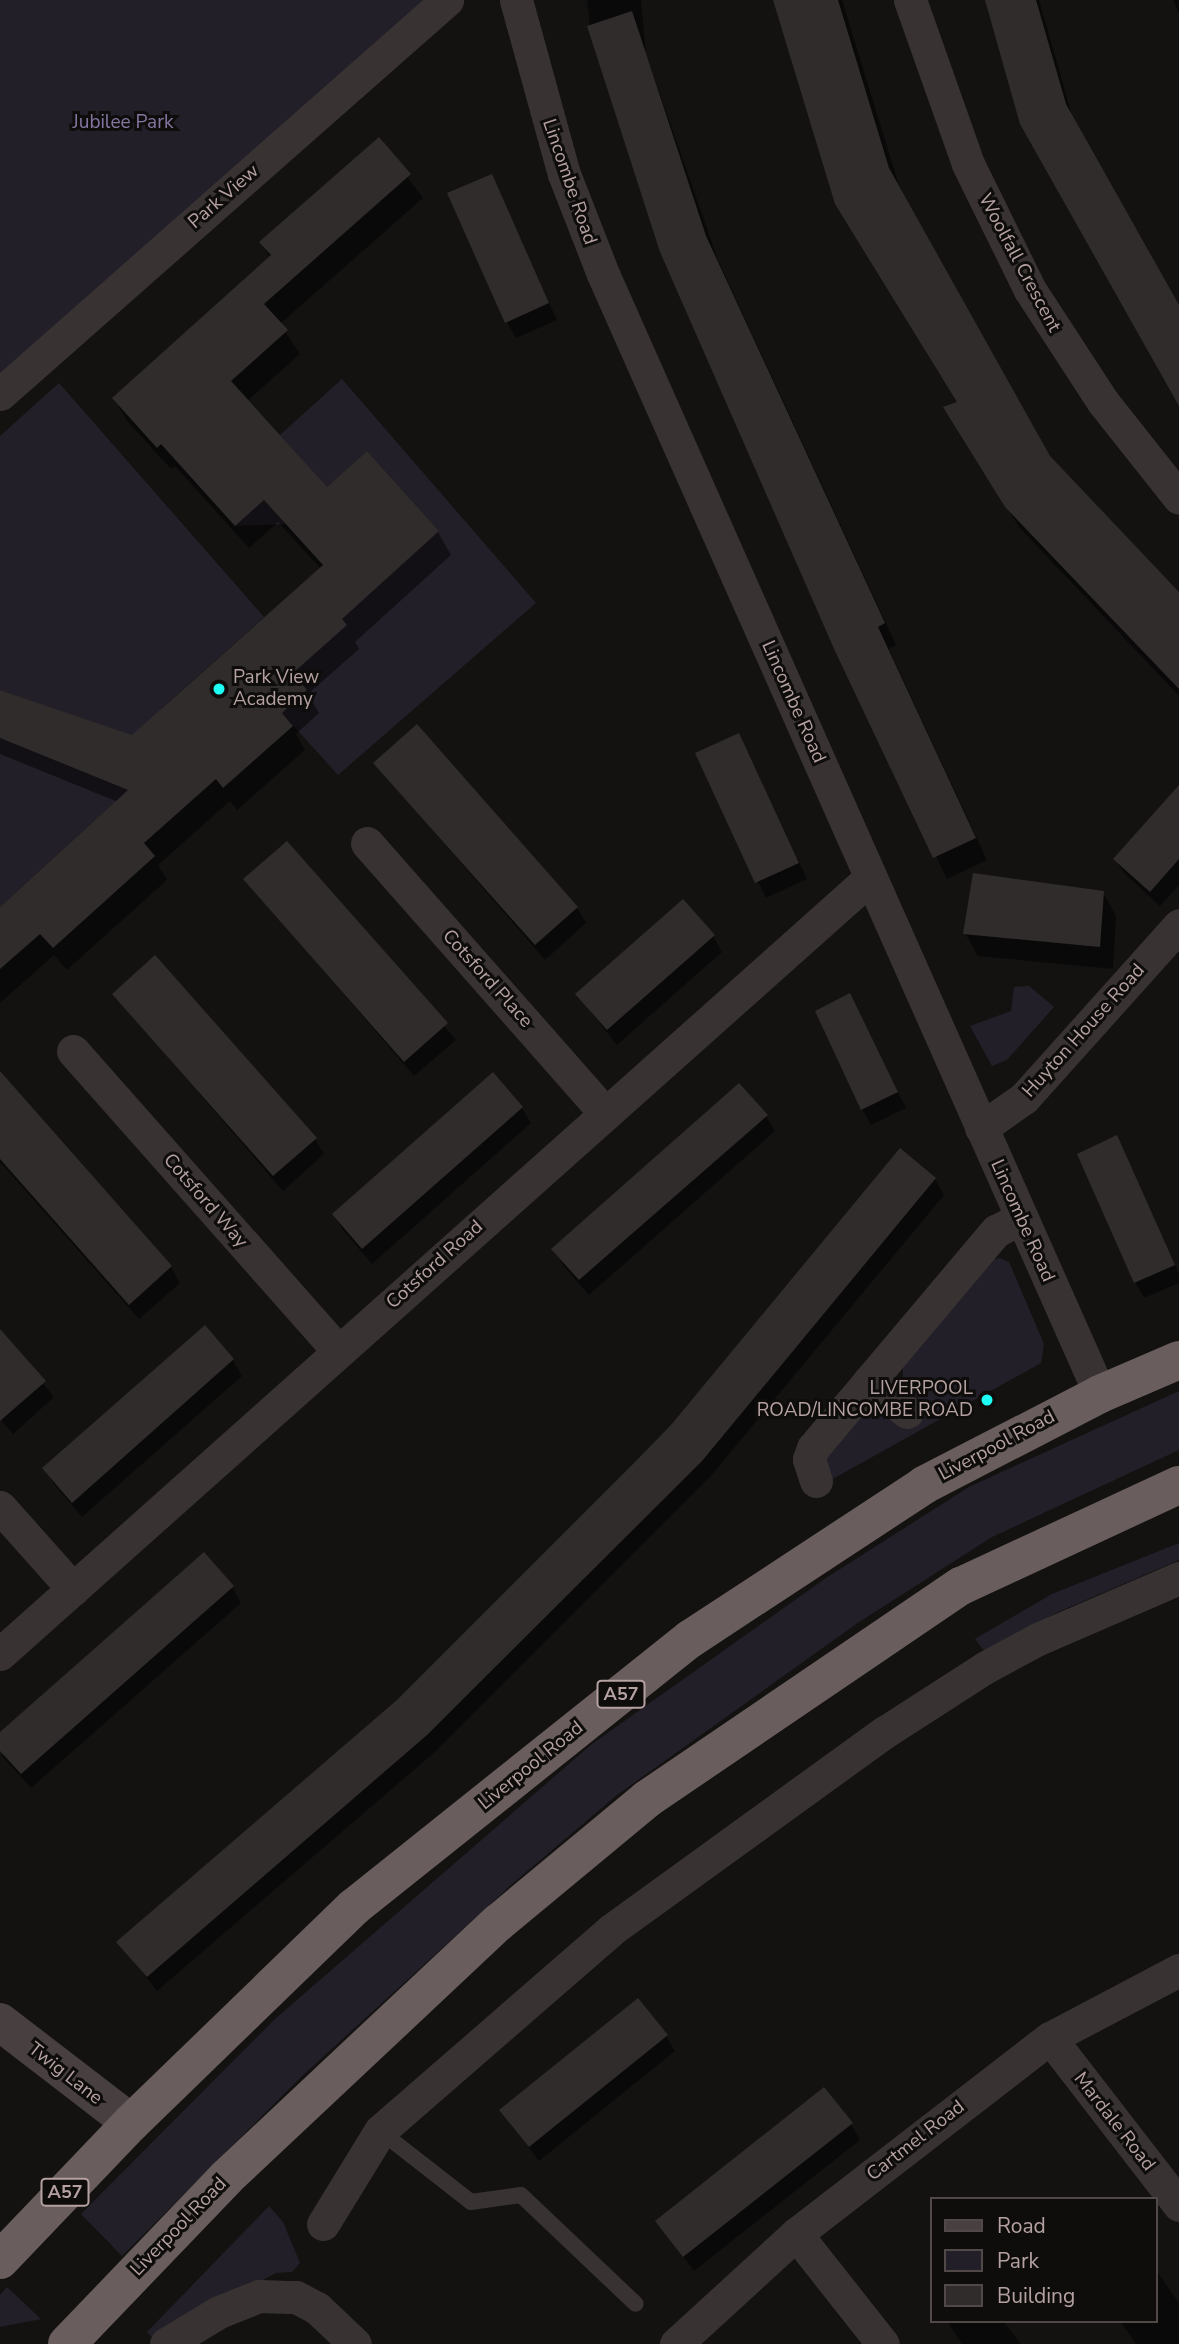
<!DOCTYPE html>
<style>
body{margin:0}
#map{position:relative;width:1179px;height:2344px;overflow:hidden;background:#131211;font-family:"Nunito Sans",sans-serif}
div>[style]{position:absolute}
.green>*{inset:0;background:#231f29}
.shadow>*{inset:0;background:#0007}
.building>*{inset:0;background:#302c2c}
.lane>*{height:16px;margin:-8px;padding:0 8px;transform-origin:8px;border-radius:8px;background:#383332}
.street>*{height:33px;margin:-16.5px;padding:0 16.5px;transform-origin:16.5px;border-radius:16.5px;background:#383332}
.secondary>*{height:38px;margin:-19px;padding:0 19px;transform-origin:19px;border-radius:19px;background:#484040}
.highway>*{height:38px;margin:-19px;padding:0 19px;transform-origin:19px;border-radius:19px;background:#695e5d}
.dots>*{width:19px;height:19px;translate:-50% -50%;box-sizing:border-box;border:4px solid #0e0d0c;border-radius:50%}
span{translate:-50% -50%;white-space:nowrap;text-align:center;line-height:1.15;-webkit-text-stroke:6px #0e0d0c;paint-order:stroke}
.shield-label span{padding:2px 5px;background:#0e0d0c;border:2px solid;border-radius:5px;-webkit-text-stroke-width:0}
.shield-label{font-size:18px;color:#b5a1a1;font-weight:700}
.park-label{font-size:19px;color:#8676a2}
.street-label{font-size:19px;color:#b5a1a1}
.poi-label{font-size:19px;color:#b5a1a1}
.left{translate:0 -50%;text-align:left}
.right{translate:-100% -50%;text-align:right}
.legend{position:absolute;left:930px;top:2197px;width:228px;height:126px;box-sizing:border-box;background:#0e0d0c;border:2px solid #514848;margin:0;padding:9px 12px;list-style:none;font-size:21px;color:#b5a1a1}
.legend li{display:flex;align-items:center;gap:14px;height:35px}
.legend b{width:35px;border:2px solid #514848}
</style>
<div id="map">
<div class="green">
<i style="clip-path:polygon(0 0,447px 0,0 394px)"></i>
<i style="clip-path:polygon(342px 379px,536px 603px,338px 775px,282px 713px,307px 690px,293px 673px,341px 618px,439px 531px,367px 451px,286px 524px,235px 526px,305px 463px,280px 435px)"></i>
<i style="clip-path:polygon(59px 383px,264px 617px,162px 708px,172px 749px,0 690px,0 436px)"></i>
<i style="clip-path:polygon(0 738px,128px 790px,0 907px)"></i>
<i style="clip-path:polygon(1029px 986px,1054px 1007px,1007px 1060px,992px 1066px,970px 1026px,1011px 1011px,1014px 987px)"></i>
<i style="clip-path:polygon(1000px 1258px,1009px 1262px,1044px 1344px,1041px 1363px,829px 1481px,824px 1458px,862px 1411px,884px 1411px,908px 1427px,925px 1405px,903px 1385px,903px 1360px,992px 1260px)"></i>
<i style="clip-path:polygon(1179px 1391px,1179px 1450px,992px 1537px,859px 1622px,617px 1795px,511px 1885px,301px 2077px,122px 2256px,81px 2214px,275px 2019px,592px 1744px,826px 1578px,969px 1487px)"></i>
<i style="clip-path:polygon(1179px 1543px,1179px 1560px,1058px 1612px,985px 1652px,975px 1639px,1052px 1594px)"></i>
<i style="clip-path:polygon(269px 2206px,283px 2222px,300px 2263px,292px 2272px,276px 2273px,152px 2337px,147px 2332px)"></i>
<i style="clip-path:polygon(7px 2287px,41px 2319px,0 2327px,0 2295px)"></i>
</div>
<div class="shadow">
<i style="clip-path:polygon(587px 0,641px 0,646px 54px,718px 260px,896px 645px,889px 649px,987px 860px,947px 879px,837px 651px,590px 28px)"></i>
<i style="clip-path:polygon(775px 0,842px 0,901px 192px,1050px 458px,1179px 595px,1179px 696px,1019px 527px,958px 429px,958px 403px)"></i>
<i style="clip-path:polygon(987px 0,1039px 0,1074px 122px,1179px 308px,1179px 397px)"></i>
<i style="clip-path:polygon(1173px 0,1179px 0,1179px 14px)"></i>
<i style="clip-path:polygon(379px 139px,423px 198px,280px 324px,300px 354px,247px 401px,327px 490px,367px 454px,438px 532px,451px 555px,355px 642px,359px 649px,308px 694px,319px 713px,296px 734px,305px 750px,237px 810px,230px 801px,158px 865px,167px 880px,67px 970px,54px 955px,0 1003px,0 909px,118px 802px,0 754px,0 692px,132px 737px,321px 569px,278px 522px,249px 548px,175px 466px,171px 469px,127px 421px,114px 398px,270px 258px,262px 243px)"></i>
<i style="clip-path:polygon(491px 176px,557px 320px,516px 338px,507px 322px)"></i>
<i style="clip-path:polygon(747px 751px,807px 879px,766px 898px,697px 754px)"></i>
<i style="clip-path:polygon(375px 763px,577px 908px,586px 923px,545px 960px)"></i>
<i style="clip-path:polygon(1179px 788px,1179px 885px,1160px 906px,1125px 874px,1115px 859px)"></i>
<i style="clip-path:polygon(286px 843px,456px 1040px,414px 1076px,245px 879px)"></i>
<i style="clip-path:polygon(1103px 892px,1116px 916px,1113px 969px,978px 956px,965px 933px)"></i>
<i style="clip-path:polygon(713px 936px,722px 952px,617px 1045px,577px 994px)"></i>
<i style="clip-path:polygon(114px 994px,315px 1139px,324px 1154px,283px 1191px)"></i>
<i style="clip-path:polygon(858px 1011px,906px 1108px,871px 1125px,862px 1109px)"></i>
<i style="clip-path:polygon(0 1095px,171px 1267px,180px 1283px,139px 1319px,0 1162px)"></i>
<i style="clip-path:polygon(522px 1108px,531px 1123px,372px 1264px,343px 1230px,334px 1215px)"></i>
<i style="clip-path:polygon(766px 1116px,775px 1131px,589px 1295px,563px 1265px,554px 1249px)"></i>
<i style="clip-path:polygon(1116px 1138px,1179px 1274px,1179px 1283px,1144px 1298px,1135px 1282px)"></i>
<i style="clip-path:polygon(935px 1179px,944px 1195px,710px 1477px,436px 1751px,157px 1991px,119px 1942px,398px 1702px)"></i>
<i style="clip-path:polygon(0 1331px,54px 1397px,13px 1434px,0 1419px)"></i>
<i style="clip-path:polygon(233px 1360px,242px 1376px,82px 1517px,54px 1484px,45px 1469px)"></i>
<i style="clip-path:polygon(232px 1587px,241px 1603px,31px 1788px,2px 1756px,0 1734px)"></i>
<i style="clip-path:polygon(666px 2036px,675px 2051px,539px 2161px,501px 2110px)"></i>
<i style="clip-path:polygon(851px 2124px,860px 2140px,694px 2271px,657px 2221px)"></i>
<i style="clip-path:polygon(1156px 2270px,1179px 2303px,1179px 2344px,1136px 2344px,1120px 2321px,1156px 2321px)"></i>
<i style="clip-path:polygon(952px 2321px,1003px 2321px,1021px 2344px,962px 2344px,949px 2324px)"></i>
</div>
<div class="building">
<i style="clip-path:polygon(773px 0,838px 0,889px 168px,1050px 456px,1179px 592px,1179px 689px,1005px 507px,943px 407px,957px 402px,835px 204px)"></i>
<i style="clip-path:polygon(985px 0,1036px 0,1066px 104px,1179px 305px,1179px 406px,1020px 124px)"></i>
<i style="clip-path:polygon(632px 11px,706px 236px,885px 623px,878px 627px,976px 838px,933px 858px,835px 651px,660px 252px,587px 26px)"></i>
<i style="clip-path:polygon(379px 137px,411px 174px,264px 304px,288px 330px,231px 381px,327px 487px,367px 451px,439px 531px,342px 619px,347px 625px,293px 673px,307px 690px,282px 713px,293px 726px,223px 788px,216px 779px,144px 843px,155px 856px,53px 948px,40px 934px,0 969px,0 907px,128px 790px,0 738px,0 690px,132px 735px,323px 565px,264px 500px,235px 526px,161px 444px,157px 448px,112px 398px,271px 255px,259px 242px)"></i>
<i style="clip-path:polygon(492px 174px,549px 303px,505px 323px,447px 193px)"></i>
<i style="clip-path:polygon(417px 724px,578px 907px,535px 945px,373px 763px)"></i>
<i style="clip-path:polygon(739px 733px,799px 863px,755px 883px,695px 753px)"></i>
<i style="clip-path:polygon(1179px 785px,1179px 859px,1150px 892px,1113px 859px)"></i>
<i style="clip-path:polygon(287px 841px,448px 1023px,404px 1062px,243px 879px)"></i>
<i style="clip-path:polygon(973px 873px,1104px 891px,1100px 947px,963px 934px)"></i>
<i style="clip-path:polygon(683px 899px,715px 935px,607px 1030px,575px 994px)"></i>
<i style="clip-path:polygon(155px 955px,317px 1138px,273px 1176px,112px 994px)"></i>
<i style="clip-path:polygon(850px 993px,898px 1092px,861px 1110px,815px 1011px)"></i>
<i style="clip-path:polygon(0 1071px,172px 1266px,129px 1305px,0 1159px)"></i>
<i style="clip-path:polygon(493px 1072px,523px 1107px,362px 1249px,332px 1214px)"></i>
<i style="clip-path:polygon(739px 1083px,768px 1115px,579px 1280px,551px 1249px)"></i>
<i style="clip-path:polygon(1117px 1135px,1175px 1265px,1134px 1283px,1077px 1154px)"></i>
<i style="clip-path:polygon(900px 1148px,936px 1178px,702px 1461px,427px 1735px,147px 1977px,116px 1942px,397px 1700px,632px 1465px,671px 1425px)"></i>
<i style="clip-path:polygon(205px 1325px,234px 1359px,72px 1503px,42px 1468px)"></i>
<i style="clip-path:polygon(0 1329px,46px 1381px,0 1421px)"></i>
<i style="clip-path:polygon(204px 1552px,234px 1586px,21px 1774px,0 1751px,0 1732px)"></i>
<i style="clip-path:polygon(638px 1998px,668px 2035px,529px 2147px,499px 2110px)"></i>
<i style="clip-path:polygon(824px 2087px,853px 2123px,683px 2257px,655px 2221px)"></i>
</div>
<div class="lane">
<i style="left:380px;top:2131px;width:115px;rotate:38deg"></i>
<i style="left:471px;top:2202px;width:50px;rotate:-8deg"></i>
<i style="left:521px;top:2195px;width:158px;rotate:43.5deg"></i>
</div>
<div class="street">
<i style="left:516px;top:0;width:180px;rotate:74.6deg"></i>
<i style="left:564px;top:174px;width:107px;rotate:68.7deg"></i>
<i style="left:603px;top:274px;width:1225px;rotate:66.07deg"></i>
<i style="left:910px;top:0;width:174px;rotate:70.5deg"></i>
<i style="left:968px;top:164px;width:140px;rotate:63.8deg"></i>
<i style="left:1030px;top:290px;width:134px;rotate:56.9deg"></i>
<i style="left:1103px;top:402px;width:122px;rotate:51.6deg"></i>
<i style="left:0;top:394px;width:596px;rotate:-41.39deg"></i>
<i style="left:367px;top:843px;width:361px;rotate:48.6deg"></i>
<i style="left:73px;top:1051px;width:400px;rotate:48.5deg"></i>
<i style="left:981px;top:1128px;width:52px;rotate:-34.9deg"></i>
<i style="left:1024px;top:1098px;width:232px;rotate:-48.1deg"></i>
<i style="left:869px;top:1381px;width:49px;rotate:39.2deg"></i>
<i style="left:816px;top:1481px;width:23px;rotate:-108deg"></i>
<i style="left:809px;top:1459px;width:12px;rotate:-70deg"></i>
<i style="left:813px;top:1448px;width:284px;rotate:-49.9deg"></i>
<i style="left:996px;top:1231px;width:27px;rotate:-27deg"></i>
<i style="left:0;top:1507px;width:110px;rotate:48.3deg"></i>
<i style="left:0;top:1654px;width:1166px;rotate:-41.73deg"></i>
<i style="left:1050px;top:2038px;width:211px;rotate:52.3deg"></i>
<i style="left:323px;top:2224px;width:109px;rotate:-58.5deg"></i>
<i style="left:380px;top:2131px;width:306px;rotate:-41deg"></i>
<i style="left:611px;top:1930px;width:338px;rotate:-35.9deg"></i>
<i style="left:885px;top:1732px;width:120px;rotate:-32.8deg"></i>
<i style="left:986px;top:1667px;width:59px;rotate:-28.3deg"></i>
<i style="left:1038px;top:1639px;width:154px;rotate:-23.4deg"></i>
<i style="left:796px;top:2234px;width:140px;rotate:51.7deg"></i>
<i style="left:166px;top:2344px;width:62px;rotate:-31.1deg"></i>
<i style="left:219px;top:2312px;width:43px;rotate:-21.8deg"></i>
<i style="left:259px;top:2296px;width:37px;rotate:2deg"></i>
<i style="left:296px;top:2297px;width:24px;rotate:28deg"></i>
<i style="left:317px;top:2308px;width:52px;rotate:43.5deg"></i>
<i style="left:676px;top:2344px;width:163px;rotate:-42.5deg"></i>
<i style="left:796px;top:2234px;width:321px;rotate:-37.7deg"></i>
<i style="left:1050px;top:2038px;width:146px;rotate:-27.8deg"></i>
</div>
<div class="secondary">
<i style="left:0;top:2022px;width:165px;rotate:37.6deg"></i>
</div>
<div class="highway">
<i style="left:0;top:2260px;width:190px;rotate:-46.3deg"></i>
<i style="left:131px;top:2123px;width:310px;rotate:-44.1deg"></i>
<i style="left:354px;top:1907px;width:430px;rotate:-38.6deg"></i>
<i style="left:690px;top:1639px;width:280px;rotate:-33.3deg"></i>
<i style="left:924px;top:1485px;width:198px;rotate:-27.3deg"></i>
<i style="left:1100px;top:1394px;width:86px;rotate:-23.3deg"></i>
<i style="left:67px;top:2344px;width:230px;rotate:-46.2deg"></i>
<i style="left:226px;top:2178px;width:374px;rotate:-43.2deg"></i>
<i style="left:499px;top:1922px;width:192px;rotate:-39.7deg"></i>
<i style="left:647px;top:1799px;width:379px;rotate:-34.2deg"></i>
<i style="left:961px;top:1586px;width:240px;rotate:-24.9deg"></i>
</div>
<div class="dots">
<i style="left:219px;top:689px;background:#1dfff5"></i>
<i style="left:987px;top:1400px;background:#1dfff5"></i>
</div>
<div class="shield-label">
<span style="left:621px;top:1694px">A57</span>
<span style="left:65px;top:2192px">A57</span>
</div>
<div class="park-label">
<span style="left:123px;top:123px">Jubilee Park</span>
</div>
<div class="street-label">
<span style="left:569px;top:182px;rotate:71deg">Lincombe Road</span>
<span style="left:224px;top:197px;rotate:-41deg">Park View</span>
<span style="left:1019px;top:263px;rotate:62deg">Woolfall Crescent</span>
<span style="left:793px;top:702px;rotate:66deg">Lincombe Road</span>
<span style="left:487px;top:979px;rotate:48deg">Cotsford Place</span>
<span style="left:1084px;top:1031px;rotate:-48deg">Huyton House Road</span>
<span style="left:205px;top:1201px;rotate:49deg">Cotsford Way</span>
<span style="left:1022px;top:1221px;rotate:66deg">Lincombe Road</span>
<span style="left:435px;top:1265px;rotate:-42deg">Cotsford Road</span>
<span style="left:997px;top:1446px;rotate:-28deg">Liverpool Road</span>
<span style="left:531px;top:1766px;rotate:-39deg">Liverpool Road</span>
<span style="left:65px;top:2074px;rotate:38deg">Twig Lane</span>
<span style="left:1114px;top:2122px;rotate:52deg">Mardale Road</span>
<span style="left:916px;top:2141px;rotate:-38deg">Cartmel Road</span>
<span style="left:179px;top:2227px;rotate:-46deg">Liverpool Road</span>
</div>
<div class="poi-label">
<span class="left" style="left:233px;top:689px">Park View<br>Academy</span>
<span class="right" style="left:973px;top:1400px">LIVERPOOL<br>ROAD/LINCOMBE ROAD</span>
</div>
<ul class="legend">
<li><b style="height:9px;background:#484040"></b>Road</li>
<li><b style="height:19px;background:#231f29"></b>Park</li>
<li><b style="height:19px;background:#302c2c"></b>Building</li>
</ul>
</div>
